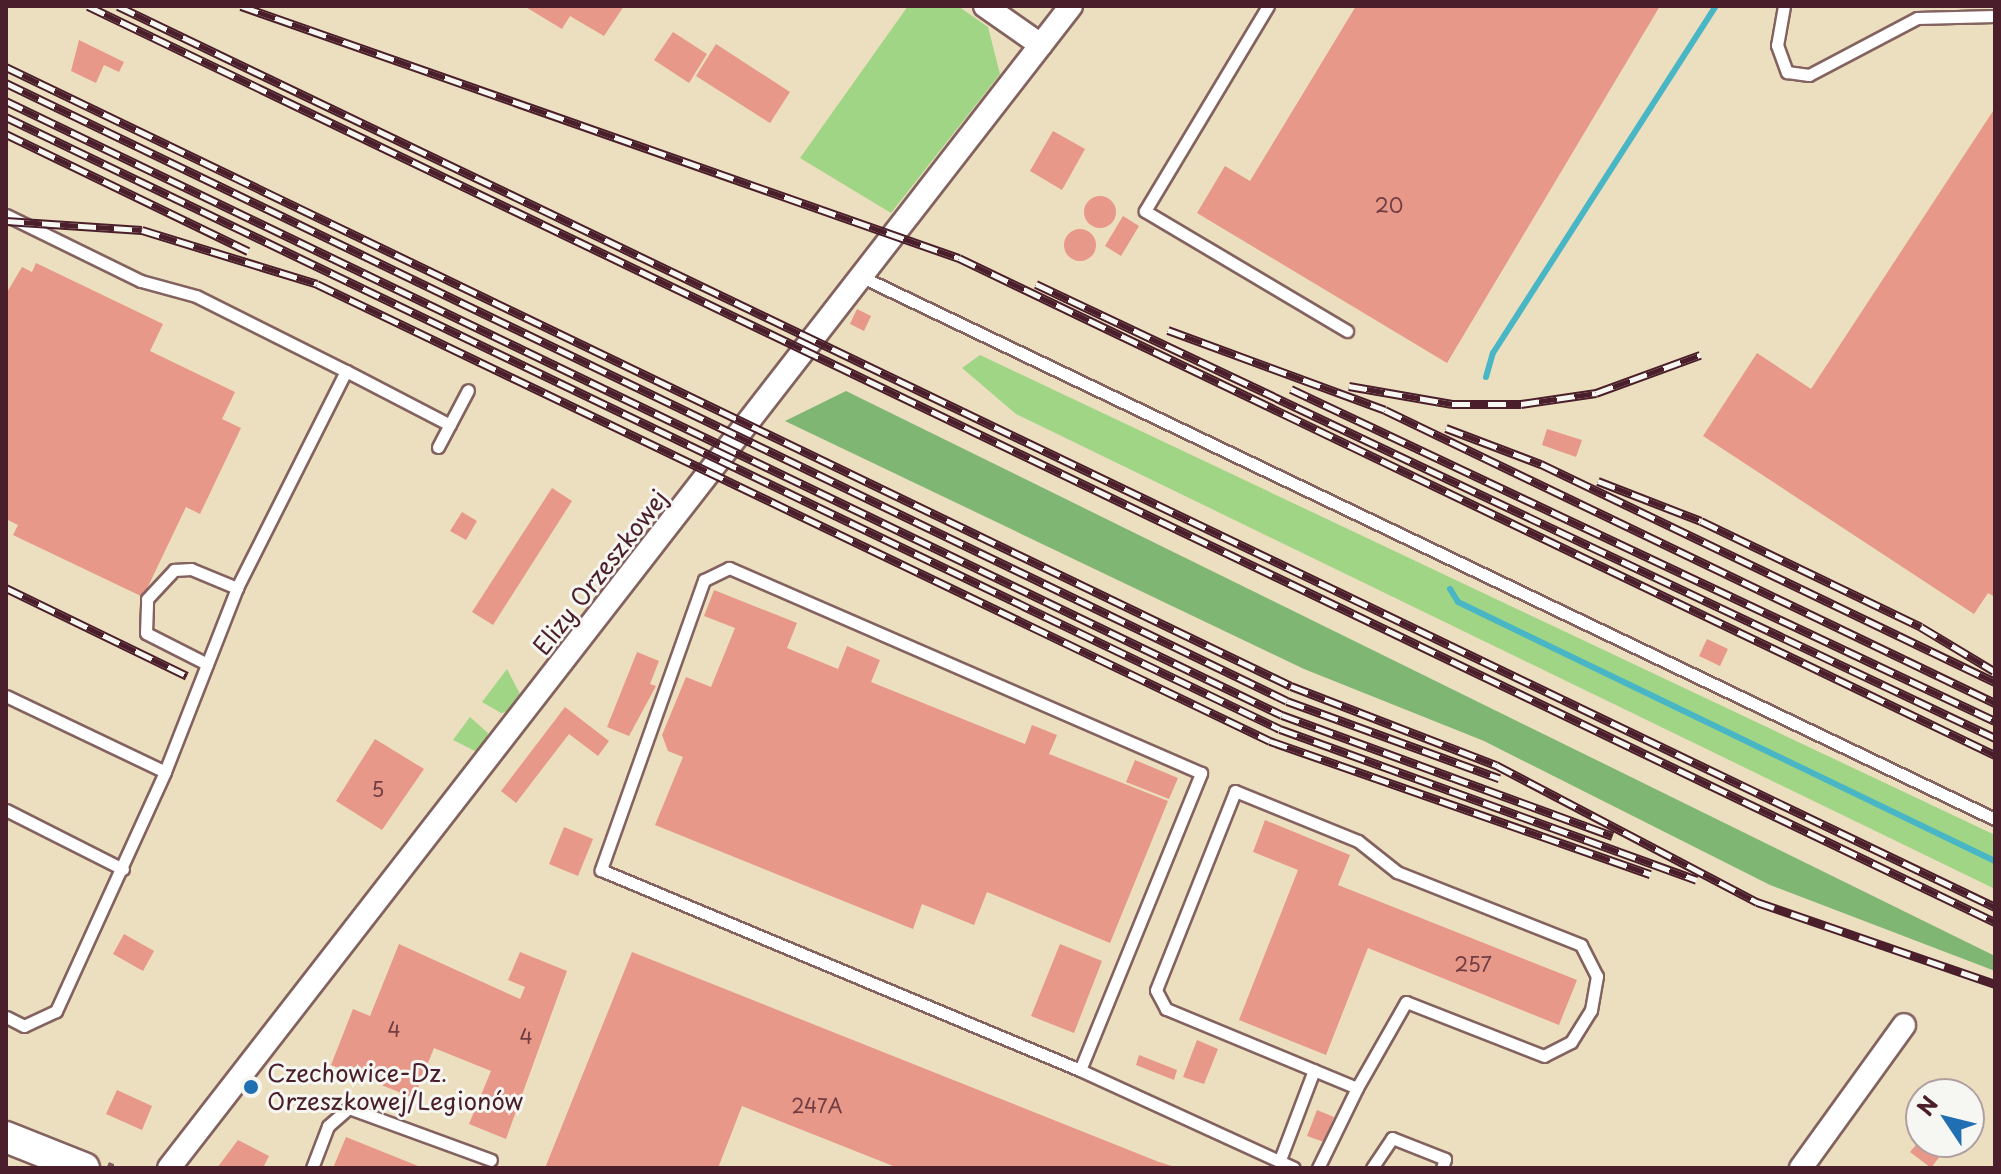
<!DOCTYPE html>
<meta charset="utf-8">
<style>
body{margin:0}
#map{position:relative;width:2001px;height:1174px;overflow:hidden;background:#ecdfbf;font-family:"Playpen Sans",sans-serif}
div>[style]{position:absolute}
.green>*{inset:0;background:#a1d586}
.forest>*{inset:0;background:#80b673}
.stream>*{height:6px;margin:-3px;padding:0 3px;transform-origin:3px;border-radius:3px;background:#49b6c5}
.building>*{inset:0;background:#e79888}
.round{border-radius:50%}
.path>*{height:4px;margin-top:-2px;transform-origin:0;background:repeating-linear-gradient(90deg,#83625f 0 6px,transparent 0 12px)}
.roads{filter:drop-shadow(2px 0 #83625f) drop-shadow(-2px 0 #83625f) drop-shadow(0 2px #83625f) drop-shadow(0 -2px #83625f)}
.lane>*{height:11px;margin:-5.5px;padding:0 5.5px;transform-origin:5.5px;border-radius:5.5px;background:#fff}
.street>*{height:22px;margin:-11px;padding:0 11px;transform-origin:11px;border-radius:11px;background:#fff}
.secondary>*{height:30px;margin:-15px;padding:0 15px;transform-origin:15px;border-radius:15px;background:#fff}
.rail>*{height:9px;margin-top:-4.5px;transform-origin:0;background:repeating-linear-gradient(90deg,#f6f6f2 0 18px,#4a1f2b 0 36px);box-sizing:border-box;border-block:2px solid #4a1f2b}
.dots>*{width:22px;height:22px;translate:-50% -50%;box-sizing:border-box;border:4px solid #f6f6f2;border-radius:50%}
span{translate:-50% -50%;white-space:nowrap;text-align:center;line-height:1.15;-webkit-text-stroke:6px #f6f6f2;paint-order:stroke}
.number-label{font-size:20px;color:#713d42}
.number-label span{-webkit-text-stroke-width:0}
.street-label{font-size:24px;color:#4a1f2b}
.poi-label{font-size:24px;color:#4a1f2b}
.left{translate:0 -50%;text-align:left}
.frame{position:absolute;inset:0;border:8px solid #4a1f2b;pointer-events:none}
.north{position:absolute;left:1905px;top:1078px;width:80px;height:80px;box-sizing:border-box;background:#f6f6f2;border:2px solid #b1a0a2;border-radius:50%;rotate:305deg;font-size:22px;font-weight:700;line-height:32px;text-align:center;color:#4a1f2b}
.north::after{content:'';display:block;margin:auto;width:28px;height:36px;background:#1f6fb2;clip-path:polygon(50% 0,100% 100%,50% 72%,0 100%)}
</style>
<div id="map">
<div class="green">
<i style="clip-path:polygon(908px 6px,958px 6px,988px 27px,1000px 74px,891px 213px,800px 158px)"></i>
<i style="clip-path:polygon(980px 355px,1995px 835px,1995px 889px,1016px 414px,962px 368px)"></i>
<i style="clip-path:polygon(507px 669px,520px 694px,514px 711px,501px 713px,482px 702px)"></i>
<i style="clip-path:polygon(470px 717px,488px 733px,481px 754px,453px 740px)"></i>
</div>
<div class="forest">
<i style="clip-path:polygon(846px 391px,1995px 956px,1995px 971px,1770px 885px,1484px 741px,1304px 669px,785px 421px)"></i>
</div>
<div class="stream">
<i style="left:1486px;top:377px;width:25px;rotate:-74deg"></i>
<i style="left:1493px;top:353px;width:412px;rotate:-57.3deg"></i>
<i style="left:1450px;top:589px;width:15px;rotate:58deg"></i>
<i style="left:1458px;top:602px;width:596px;rotate:25.75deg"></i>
</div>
<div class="building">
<i style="clip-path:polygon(524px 6px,624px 6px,604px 36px,570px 16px,562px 29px)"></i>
<i style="clip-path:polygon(1356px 6px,1660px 6px,1447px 363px,1197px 213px,1225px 166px,1250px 181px)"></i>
<i style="clip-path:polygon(673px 32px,707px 54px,689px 83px,654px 60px)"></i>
<i style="clip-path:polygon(79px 40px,124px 62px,119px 72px,104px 65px,96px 83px,71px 71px)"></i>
<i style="clip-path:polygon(716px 44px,790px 92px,770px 123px,696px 76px)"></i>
<i style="clip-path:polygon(1995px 108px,1995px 597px,1988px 593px,1974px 614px,1703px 436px,1757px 353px,1811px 389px)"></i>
<i style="clip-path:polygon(1053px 131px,1085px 149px,1062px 190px,1030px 171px)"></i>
<i class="round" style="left:1084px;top:196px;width:32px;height:32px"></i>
<i style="clip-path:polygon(1123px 216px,1139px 226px,1121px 256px,1105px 246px)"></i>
<i class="round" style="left:1064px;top:229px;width:32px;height:32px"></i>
<i style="clip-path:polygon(36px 263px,163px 324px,150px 351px,235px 392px,222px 419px,241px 428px,200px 514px,186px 507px,143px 597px,13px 535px,18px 525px,6px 519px,6px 294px,22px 267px,32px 272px)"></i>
<i style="clip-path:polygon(857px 309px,871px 316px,864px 331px,850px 324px)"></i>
<i style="clip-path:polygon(1547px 429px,1582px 440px,1576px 457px,1542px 445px)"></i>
<i style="clip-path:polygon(552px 488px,572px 501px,493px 625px,472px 612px)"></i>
<i style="clip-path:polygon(462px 512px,477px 521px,466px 540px,450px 531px)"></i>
<i style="clip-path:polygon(714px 590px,797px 623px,787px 648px,838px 669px,847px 646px,880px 660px,871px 682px,1025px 744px,1032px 725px,1057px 735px,1049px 754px,1168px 801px,1110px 943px,987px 892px,974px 925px,922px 904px,913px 929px,655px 825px,683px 757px,668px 751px,662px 735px,686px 677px,711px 687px,735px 628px,704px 616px)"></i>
<i style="clip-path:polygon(1707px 639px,1728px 649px,1720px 666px,1699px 656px)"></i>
<i style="clip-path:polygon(637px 652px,659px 661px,650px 684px,656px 686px,629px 736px,607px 727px)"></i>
<i style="clip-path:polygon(565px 707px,609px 741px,598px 756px,569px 734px,516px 803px,501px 791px)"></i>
<i style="clip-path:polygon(375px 739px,424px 769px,382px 830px,336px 801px)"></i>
<i style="clip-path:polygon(1135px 760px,1178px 778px,1169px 799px,1126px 782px)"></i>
<i style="clip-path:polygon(1265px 820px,1350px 855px,1338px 885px,1577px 980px,1559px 1025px,1368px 948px,1326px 1055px,1239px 1020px,1298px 870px,1253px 852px)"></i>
<i style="clip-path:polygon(564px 827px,593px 839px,578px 876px,549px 864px)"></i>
<i style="clip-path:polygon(124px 934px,154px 951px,143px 971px,113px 954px)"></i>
<i style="clip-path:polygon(399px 944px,520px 999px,525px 987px,508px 980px,520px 952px,567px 971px,506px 1139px,469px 1124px,491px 1071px,434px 1048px,414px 1098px,331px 1065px,353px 1009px,370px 1016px)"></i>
<i style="clip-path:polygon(1060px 944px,1102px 961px,1074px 1033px,1031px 1016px)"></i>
<i style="clip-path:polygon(632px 952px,1159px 1162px,1178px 1168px,898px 1168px,742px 1106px,718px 1168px,545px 1168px)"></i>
<i style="clip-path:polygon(1197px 1040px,1218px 1049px,1204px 1084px,1183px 1077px)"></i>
<i style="clip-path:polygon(1139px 1055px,1177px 1070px,1174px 1080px,1136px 1065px)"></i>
<i style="clip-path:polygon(117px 1090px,152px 1106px,142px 1130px,106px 1114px)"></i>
<i style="clip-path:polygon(1317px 1110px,1334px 1117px,1324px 1142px,1307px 1136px)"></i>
<i style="clip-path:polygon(346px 1137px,423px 1168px,333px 1168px)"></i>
<i style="clip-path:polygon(1921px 1139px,1947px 1147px,1931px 1168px,1910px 1152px)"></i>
<i style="clip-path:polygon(238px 1140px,269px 1156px,263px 1168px,217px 1168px)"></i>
</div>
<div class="path">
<i style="left:108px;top:1164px;width:12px;rotate:20deg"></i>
<i style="left:1207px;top:1168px;width:1px;rotate:-45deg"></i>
</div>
<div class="roads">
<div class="lane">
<i style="left:1268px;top:6px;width:239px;rotate:121deg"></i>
<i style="left:1145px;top:211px;width:235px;rotate:30.7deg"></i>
<i style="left:1784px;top:6px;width:40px;rotate:100deg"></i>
<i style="left:1777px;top:45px;width:29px;rotate:70deg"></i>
<i style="left:1787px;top:72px;width:22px;rotate:8deg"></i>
<i style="left:1809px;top:75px;width:122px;rotate:-27.8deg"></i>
<i style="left:1917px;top:18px;width:78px;rotate:-1.5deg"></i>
<i style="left:6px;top:215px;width:150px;rotate:26.1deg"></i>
<i style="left:141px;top:281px;width:57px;rotate:15.3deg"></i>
<i style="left:196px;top:296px;width:168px;rotate:26.6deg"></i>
<i style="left:346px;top:371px;width:243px;rotate:116.7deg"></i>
<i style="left:237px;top:588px;width:198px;rotate:111.4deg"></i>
<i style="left:165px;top:772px;width:263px;rotate:114.5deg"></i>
<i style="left:56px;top:1011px;width:35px;rotate:155deg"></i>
<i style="left:24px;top:1026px;width:20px;rotate:-153deg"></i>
<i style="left:862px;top:277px;width:1256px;rotate:25.57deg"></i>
<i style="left:346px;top:371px;width:117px;rotate:27.4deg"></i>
<i style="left:438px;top:447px;width:64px;rotate:-62.2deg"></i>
<i style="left:207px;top:664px;width:68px;rotate:-153.1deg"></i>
<i style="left:146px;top:633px;width:34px;rotate:-88deg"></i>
<i style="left:147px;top:599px;width:40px;rotate:-47deg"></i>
<i style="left:174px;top:570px;width:17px;rotate:-3deg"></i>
<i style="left:191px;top:569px;width:50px;rotate:22.4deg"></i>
<i style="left:6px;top:696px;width:176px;rotate:25.5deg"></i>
<i style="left:1235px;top:791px;width:133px;rotate:22.1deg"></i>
<i style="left:1358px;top:841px;width:50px;rotate:38.5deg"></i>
<i style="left:1397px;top:872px;width:198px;rotate:21.6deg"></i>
<i style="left:1581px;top:945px;width:35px;rotate:63deg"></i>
<i style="left:1597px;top:976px;width:35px;rotate:100deg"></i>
<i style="left:1591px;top:1010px;width:38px;rotate:122deg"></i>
<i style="left:1571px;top:1042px;width:30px;rotate:153deg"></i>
<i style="left:1544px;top:1056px;width:148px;rotate:-158.6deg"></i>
<i style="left:1406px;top:1002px;width:99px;rotate:119.7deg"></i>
<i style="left:1357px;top:1088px;width:207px;rotate:-157.5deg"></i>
<i style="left:1166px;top:1009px;width:21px;rotate:-118deg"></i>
<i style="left:1156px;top:990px;width:214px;rotate:-68.3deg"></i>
<i style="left:6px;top:810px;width:131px;rotate:26.8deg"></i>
<i style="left:1080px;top:1070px;width:321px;rotate:-67.8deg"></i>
<i style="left:1201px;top:773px;width:515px;rotate:-156.52deg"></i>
<i style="left:729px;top:568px;width:28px;rotate:154deg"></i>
<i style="left:704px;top:580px;width:308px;rotate:109.6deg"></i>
<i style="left:601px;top:870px;width:519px;rotate:22.66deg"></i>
<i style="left:1080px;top:1070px;width:235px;rotate:24.6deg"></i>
<i style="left:1281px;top:1157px;width:93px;rotate:-69.2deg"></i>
<i style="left:312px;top:1168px;width:45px;rotate:-69.1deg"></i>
<i style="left:328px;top:1126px;width:28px;rotate:-41deg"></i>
<i style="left:349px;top:1108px;width:151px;rotate:20.1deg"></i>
<i style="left:1318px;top:1168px;width:89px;rotate:-64deg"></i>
<i style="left:1372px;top:1168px;width:36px;rotate:-56deg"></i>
<i style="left:1392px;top:1138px;width:57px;rotate:21.6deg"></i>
<i style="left:1445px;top:1159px;width:9px;rotate:108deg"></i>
</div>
<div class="street">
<i style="left:985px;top:6px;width:68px;rotate:34.9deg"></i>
<i style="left:169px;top:1168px;width:1471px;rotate:-52.18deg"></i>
<i style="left:1801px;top:1168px;width:176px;rotate:-54.2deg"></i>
</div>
<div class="secondary">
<i style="left:6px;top:1137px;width:84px;rotate:21.7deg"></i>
</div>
</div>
<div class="rail">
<i style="left:88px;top:6px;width:2116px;rotate:25.66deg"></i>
<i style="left:118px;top:6px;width:2082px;rotate:25.64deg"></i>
<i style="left:241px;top:6px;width:761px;rotate:19.34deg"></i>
<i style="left:959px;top:258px;width:1149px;rotate:25.63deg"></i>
<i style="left:6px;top:67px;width:1426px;rotate:25.72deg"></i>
<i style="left:1291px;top:686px;width:220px;rotate:21.1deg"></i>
<i style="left:1496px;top:765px;width:295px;rotate:27.7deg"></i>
<i style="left:1757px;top:902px;width:252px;rotate:19deg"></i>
<i style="left:6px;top:83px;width:1422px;rotate:25.75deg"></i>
<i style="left:1287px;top:701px;width:226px;rotate:20deg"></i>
<i style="left:6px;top:101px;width:1416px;rotate:25.7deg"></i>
<i style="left:1282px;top:715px;width:352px;rotate:20.1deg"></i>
<i style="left:6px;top:117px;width:1413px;rotate:25.66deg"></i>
<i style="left:1280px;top:729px;width:443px;rotate:19.9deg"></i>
<i style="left:6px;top:134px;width:269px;rotate:25.8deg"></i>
<i style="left:6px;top:221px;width:136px;rotate:3.8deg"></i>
<i style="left:142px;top:230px;width:183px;rotate:17.1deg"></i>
<i style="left:317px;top:284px;width:1057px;rotate:25.62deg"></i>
<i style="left:1270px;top:741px;width:403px;rotate:19.3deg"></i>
<i style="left:1036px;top:284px;width:1061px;rotate:25.33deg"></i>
<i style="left:1168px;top:330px;width:231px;rotate:20.2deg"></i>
<i style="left:1385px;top:410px;width:677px;rotate:25.66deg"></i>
<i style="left:1349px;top:386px;width:105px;rotate:9.9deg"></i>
<i style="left:1452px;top:404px;width:69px"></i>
<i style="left:1521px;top:404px;width:76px;rotate:-8.3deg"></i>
<i style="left:1596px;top:393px;width:111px;rotate:-20.1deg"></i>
<i style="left:1291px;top:389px;width:778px;rotate:25.25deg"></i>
<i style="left:1446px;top:428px;width:102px;rotate:20.8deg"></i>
<i style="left:1541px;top:464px;width:504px;rotate:25.65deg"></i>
<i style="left:1598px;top:481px;width:110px;rotate:21.2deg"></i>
<i style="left:1701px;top:521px;width:244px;rotate:25.7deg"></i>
<i style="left:1921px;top:627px;width:85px;rotate:31.1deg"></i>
<i style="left:6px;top:588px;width:201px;rotate:25.9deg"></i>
</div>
<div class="dots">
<i style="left:251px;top:1087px;background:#1f6fb2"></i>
</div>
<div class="number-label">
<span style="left:1389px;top:205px">20</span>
<span style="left:378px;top:789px">5</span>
<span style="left:1473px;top:964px">257</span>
<span style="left:394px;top:1029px">4</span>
<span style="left:526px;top:1036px">4</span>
<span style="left:817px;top:1105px">247A</span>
</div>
<div class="street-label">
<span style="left:600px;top:572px;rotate:-52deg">Elizy Orzeszkowej</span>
</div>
<div class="poi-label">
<span class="left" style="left:267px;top:1087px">Czechowice-Dz.<br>Orzeszkowej/Legionów</span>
</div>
<div class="frame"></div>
<div class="north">N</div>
</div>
